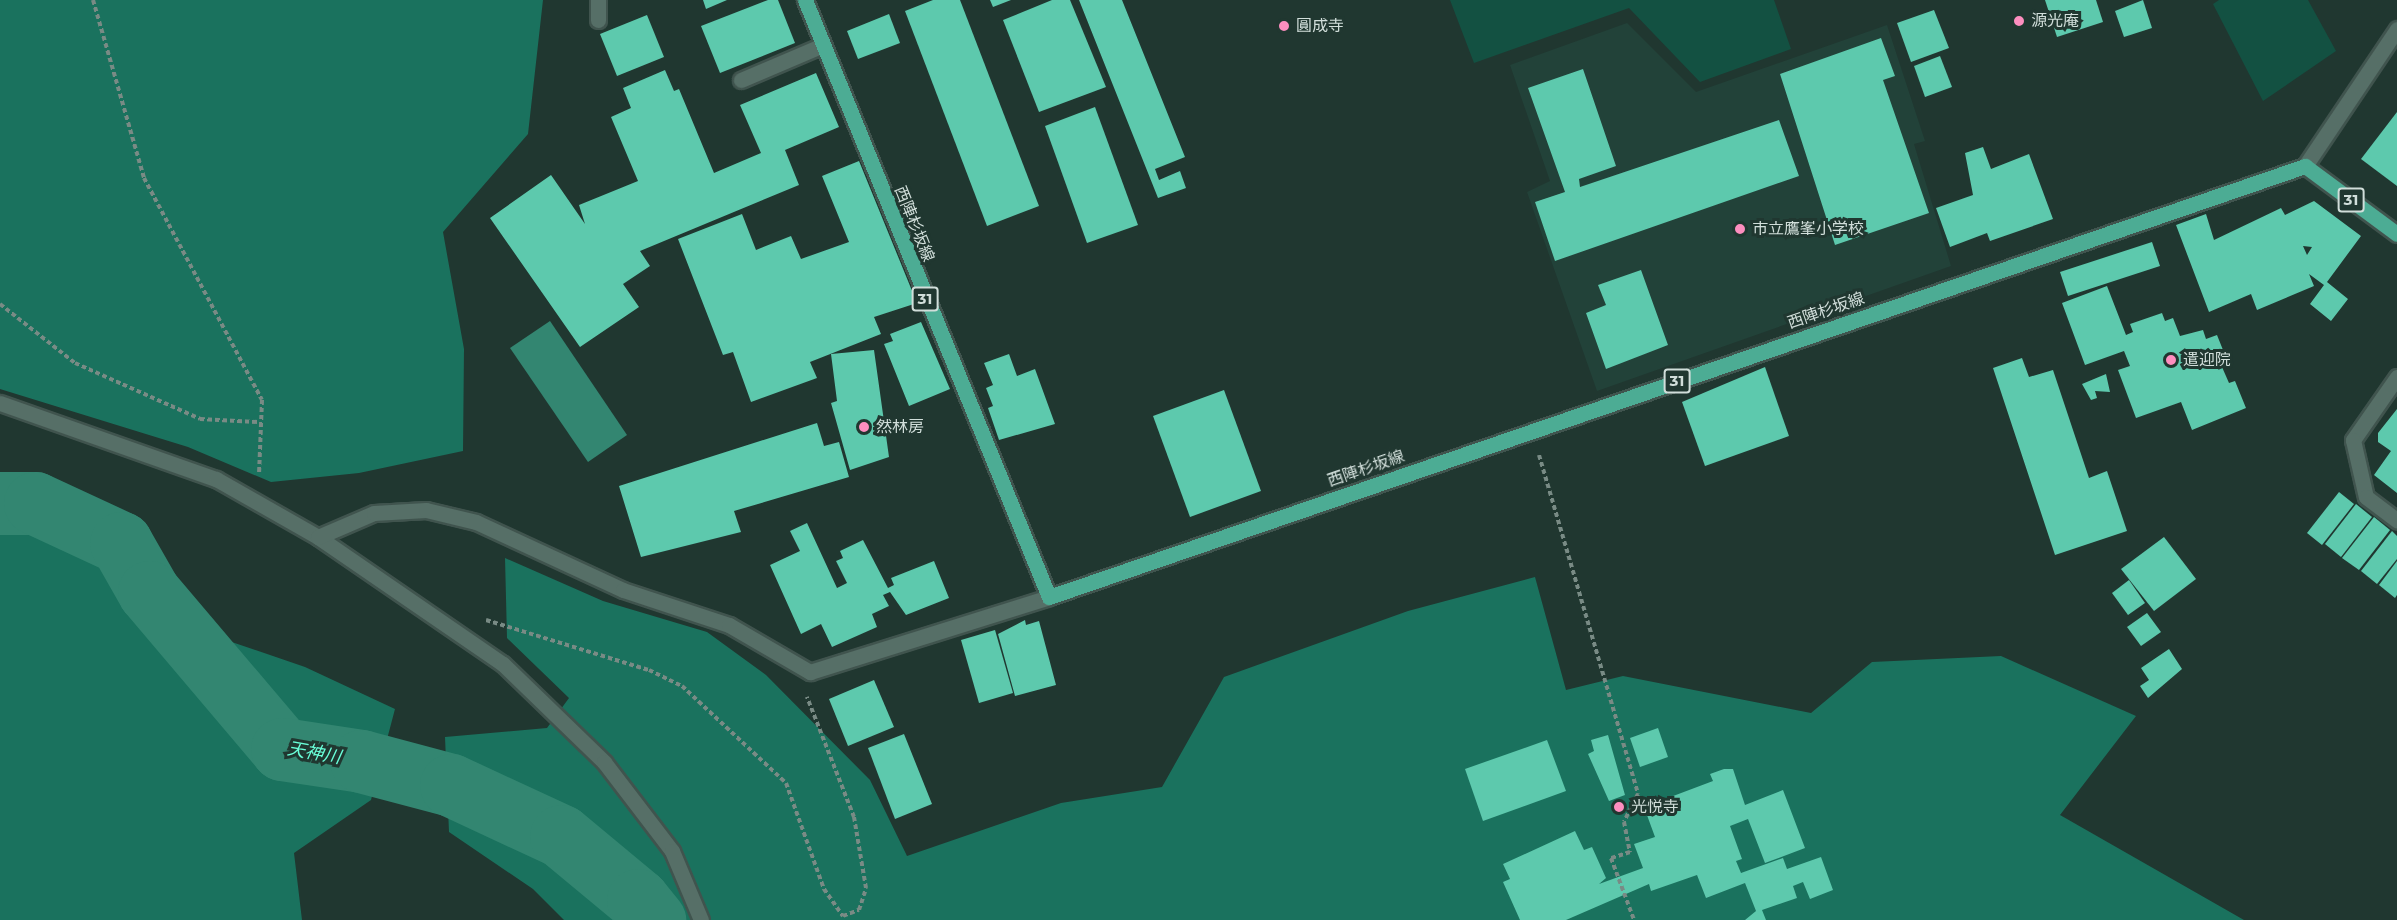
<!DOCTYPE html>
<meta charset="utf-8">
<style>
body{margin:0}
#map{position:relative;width:2397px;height:920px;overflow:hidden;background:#203730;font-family:Montserrat,"Noto Sans JP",sans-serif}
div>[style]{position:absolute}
.built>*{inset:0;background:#224239}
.green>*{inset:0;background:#135142}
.forest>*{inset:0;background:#1a725e}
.water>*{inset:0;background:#338671}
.river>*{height:63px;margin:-31.5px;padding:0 31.5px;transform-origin:31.5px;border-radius:31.5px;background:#338671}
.building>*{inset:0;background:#5dc9ad}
.path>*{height:4px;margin-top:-2px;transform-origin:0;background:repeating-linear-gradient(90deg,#798b85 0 4.5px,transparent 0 7.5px)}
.roads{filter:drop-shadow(2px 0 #40544e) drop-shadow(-2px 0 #40544e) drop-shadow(0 2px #40544e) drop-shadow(0 -2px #40544e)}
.lane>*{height:15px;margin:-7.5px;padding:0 7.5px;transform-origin:7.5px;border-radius:7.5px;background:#566f67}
.street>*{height:15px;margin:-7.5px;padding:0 7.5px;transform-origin:7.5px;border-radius:7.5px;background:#566f67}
.primary>*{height:15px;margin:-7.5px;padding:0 7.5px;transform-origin:7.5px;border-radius:7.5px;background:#4cac94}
.dots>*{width:16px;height:16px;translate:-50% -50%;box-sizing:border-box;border:3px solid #203730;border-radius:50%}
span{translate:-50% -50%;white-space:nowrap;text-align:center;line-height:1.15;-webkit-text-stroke:6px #203730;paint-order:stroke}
.shield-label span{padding:2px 4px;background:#203730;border:2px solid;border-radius:4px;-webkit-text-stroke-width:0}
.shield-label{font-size:15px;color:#d1deda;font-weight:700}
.poi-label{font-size:16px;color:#d1deda}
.left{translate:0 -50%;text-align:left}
.street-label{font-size:16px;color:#d1deda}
.water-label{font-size:18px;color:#69fed8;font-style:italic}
</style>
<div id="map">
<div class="built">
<i style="clip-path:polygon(1627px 23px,1696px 92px,1887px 25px,1925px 141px,1914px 144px,1951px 266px,1597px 391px,1527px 192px,1550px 181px,1510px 65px)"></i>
</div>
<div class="green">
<i style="clip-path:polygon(1450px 0,1774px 0,1791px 49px,1700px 82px,1629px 8px,1474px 63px)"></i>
<i style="clip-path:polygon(2219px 0,2308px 0,2336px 51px,2263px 101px,2213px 4px)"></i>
</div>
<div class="forest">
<i style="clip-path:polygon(0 0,543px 0,528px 134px,443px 232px,464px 349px,463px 451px,359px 473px,271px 482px,188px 447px,0 389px)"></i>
<i style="clip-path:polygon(0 474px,109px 512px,217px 637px,305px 667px,395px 709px,371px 800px,294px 853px,302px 920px,0 920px)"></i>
<i style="clip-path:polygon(505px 558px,603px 601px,707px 632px,766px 675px,870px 780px,907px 856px,1061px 803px,1162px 787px,1224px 677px,1408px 611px,1535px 577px,1566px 690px,1623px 676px,1811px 713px,1872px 662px,2001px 656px,2136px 716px,2060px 815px,2244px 920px,564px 920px,533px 889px,449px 832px,445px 737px,547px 728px,569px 698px,507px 638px)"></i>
</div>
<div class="water">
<i style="clip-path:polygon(550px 321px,627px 435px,588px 462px,510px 348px)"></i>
</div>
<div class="river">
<i style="left:0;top:503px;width:35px"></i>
<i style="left:35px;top:503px;width:95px;rotate:24.9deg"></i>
<i style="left:121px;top:543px;width:56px;rotate:60.3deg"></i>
<i style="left:149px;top:592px;width:206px;rotate:49.7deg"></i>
<i style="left:282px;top:749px;width:80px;rotate:8.6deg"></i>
<i style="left:361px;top:761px;width:93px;rotate:14.9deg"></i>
<i style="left:451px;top:785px;width:121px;rotate:24.9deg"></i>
<i style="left:561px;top:836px;width:100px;rotate:39.7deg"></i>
<i style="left:638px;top:900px;width:26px;rotate:51deg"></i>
</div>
<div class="building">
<i style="clip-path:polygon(703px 0,727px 0,706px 9px)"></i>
<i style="clip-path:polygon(768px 0,778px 0,795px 43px,720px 73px,701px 26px)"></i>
<i style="clip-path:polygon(933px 0,960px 0,1039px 206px,987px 226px,905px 11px)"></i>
<i style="clip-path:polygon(990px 0,1011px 0,993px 7px)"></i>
<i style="clip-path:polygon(1052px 0,1070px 0,1106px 87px,1039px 112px,1003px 20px)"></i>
<i style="clip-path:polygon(1079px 0,1122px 0,1185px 157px,1155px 169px,1159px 180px,1180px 171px,1186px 188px,1158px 198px)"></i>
<i style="clip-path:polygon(2045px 0,2096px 0,2103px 22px,2057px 37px)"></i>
<i style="clip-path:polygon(2143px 0,2152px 28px,2124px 37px,2115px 11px)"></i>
<i style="clip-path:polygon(1934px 10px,1949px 48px,1911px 62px,1897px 23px)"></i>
<i style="clip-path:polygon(889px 14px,900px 43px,858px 59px,847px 31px)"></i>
<i style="clip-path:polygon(647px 15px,664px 57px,617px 76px,600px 34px)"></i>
<i style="clip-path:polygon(1881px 38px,1895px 76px,1883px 80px,1929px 213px,1835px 245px,1780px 74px)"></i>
<i style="clip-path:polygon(1940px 56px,1952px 87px,1925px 97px,1914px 66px)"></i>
<i style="clip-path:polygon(1583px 69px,1616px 166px,1579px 179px,1580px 187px,1779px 120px,1799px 176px,1555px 261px,1535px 202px,1565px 192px,1528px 88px)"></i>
<i style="clip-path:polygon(665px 70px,674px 91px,679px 89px,714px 173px,761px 153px,740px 105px,816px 73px,839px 127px,785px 150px,799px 185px,640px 251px,650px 266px,623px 284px,639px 307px,580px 347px,490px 218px,551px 175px,585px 224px,579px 205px,638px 181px,611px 117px,631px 108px,623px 88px)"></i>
<i style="clip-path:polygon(1095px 107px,1138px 225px,1087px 243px,1045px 126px)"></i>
<i style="clip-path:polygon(2397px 112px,2397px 186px,2361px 159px)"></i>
<i style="clip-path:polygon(1983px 147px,1991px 169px,2029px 154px,2053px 219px,1990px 241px,1987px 233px,1950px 247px,1936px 208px,1973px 195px,1965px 153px)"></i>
<i style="clip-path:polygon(859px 161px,917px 303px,874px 317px,881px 334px,810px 362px,817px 378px,751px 402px,733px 352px,723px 355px,678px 239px,742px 214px,756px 250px,791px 236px,801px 259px,849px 242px,822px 176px)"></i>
<i style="clip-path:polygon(evenodd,2314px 201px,2361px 236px,2327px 282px,2348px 299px,2331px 321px,2310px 304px,2324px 285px,2309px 274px,2314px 286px,2257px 310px,2251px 294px,2209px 312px,2176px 225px,2206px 214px,2214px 240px,2281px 208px,2285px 215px,2314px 201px,2303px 246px,2312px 247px,2307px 255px,2303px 246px)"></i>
<i style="clip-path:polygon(2152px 242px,2160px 266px,2068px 296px,2060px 272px)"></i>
<i style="clip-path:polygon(1641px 270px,1668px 345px,1606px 369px,1586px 313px,1606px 305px,1598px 285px)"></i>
<i style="clip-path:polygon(2107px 286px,2126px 335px,2133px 332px,2130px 324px,2162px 313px,2165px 321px,2173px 318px,2180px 336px,2203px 330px,2206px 339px,2217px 335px,2223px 350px,2212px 355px,2217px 369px,2222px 367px,2229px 383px,2235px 381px,2246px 408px,2192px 430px,2181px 402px,2136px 418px,2118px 370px,2130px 366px,2124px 351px,2085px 365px,2062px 303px)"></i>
<i style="clip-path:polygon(921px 322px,950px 389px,909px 406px,884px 344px,893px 341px,890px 334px)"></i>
<i style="clip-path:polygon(874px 350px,889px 457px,850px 470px,831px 403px,837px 401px,831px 354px)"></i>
<i style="clip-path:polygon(1009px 354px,1017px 376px,1035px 369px,1055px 424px,999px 440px,988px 408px,993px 406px,986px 388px,993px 385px,984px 363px)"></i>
<i style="clip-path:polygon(2022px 358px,2029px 377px,2053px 370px,2089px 478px,2107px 471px,2127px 531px,2055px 555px,1993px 368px)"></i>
<i style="clip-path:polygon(1765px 367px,1789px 436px,1705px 466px,1682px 402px)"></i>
<i style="clip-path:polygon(2106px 374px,2110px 392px,2095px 391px,2097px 398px,2091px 400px,2082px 384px)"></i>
<i style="clip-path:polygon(1224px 390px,1261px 491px,1190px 517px,1153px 416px)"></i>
<i style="clip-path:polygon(2397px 409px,2397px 493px,2374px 475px,2391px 451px,2378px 442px,2378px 433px)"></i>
<i style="clip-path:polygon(817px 423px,824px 446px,839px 442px,849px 477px,734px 511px,741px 532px,641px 557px,619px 486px)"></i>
<i style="clip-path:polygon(2339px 492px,2354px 504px,2322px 545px,2307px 533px)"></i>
<i style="clip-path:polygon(2356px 504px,2372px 517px,2341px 557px,2325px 544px)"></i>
<i style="clip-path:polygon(2374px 517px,2390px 530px,2359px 570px,2342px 558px)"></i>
<i style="clip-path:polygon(807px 523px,837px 588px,847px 583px,836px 561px,843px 558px,840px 551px,863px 540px,888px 588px,894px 585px,891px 578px,934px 561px,949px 598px,906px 615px,890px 592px,883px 595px,889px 606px,872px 614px,877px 627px,832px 647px,821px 624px,801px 634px,770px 565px,800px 551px,790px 531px)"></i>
<i style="clip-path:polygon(2392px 531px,2397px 536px,2397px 559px,2377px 584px,2361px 571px)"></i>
<i style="clip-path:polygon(2164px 537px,2196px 579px,2154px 611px,2121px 569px)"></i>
<i style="clip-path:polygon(2397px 561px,2397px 595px,2395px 598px,2379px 585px)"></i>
<i style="clip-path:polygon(2129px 580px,2145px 603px,2128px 615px,2112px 593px)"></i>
<i style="clip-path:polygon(2147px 613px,2161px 632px,2141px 646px,2127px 627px)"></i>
<i style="clip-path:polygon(1025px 620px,1026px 625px,1039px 621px,1056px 685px,1015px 696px,998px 634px)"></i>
<i style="clip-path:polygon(995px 630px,1013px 693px,979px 703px,961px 640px)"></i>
<i style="clip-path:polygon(2169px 649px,2182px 669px,2148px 698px,2140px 686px,2149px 680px,2141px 668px)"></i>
<i style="clip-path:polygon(874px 680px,894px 727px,848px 746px,829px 699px)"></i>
<i style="clip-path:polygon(1658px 728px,1668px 757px,1640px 767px,1630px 738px)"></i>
<i style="clip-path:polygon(904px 734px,932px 804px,895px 819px,868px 748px)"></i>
<i style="clip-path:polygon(1608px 735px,1625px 795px,1609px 801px,1588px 754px,1594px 751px,1591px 740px)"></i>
<i style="clip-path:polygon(1547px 740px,1566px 791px,1483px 821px,1465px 769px)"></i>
<i style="clip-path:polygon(1724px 769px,1733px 769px,1745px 805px,1783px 790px,1805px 848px,1765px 863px,1748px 819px,1730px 826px,1742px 859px,1736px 861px,1741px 873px,1783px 858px,1787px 869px,1821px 857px,1833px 890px,1810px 899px,1803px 882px,1793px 886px,1797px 898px,1762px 910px,1766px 920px,1745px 920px,1756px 911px,1745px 883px,1706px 898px,1697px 875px,1651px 891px,1649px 884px,1566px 920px,1520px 920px,1503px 882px,1510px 879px,1503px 864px,1575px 831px,1584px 850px,1592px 847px,1606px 878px,1599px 884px,1643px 868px,1634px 844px,1655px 837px,1644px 807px,1713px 781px,1710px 774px)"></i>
</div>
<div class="path">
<i style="left:93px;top:0;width:185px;rotate:74deg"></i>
<i style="left:144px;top:178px;width:251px;rotate:62deg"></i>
<i style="left:262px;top:400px;width:75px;rotate:92.3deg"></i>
<i style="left:0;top:304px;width:95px;rotate:38.2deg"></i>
<i style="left:75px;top:363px;width:137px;rotate:24.1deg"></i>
<i style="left:200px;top:419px;width:58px;rotate:3deg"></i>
<i style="left:1539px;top:455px;width:353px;rotate:73.7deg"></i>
<i style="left:1638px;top:794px;width:31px;rotate:117deg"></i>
<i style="left:1624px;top:822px;width:31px;rotate:79deg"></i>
<i style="left:1630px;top:852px;width:20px;rotate:162deg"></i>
<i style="left:1611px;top:858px;width:66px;rotate:69.6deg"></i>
<i style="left:486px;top:620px;width:170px;rotate:17.1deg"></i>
<i style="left:649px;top:670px;width:37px;rotate:26deg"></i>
<i style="left:682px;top:686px;width:142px;rotate:43deg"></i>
<i style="left:786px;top:783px;width:113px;rotate:70.3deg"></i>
<i style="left:824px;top:889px;width:33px;rotate:55deg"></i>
<i style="left:843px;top:916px;width:17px;rotate:-21deg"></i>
<i style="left:859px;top:910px;width:23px;rotate:-72deg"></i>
<i style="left:866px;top:888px;width:72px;rotate:-99.6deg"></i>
<i style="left:854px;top:817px;width:129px;rotate:-111.4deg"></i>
</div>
<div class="roads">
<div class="lane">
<i style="left:598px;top:0;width:20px;rotate:90deg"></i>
<i style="left:741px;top:80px;width:89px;rotate:-23.1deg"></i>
<i style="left:2397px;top:377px;width:77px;rotate:124.9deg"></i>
<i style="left:2353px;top:440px;width:58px;rotate:77.2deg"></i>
<i style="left:2366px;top:497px;width:39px;rotate:37deg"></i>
</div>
<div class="street">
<i style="left:2305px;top:166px;width:165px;rotate:-56.1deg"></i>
<i style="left:0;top:403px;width:229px;rotate:19.4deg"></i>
<i style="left:216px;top:479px;width:117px;rotate:29.6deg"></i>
<i style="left:318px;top:537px;width:224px;rotate:34.5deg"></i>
<i style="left:503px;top:664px;width:141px;rotate:44.1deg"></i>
<i style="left:604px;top:762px;width:112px;rotate:52.6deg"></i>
<i style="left:672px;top:851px;width:75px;rotate:67.2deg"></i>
<i style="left:318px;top:537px;width:61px;rotate:-23.2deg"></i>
<i style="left:374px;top:513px;width:52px;rotate:-3.3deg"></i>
<i style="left:426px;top:510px;width:51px;rotate:13.5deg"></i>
<i style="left:476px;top:522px;width:162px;rotate:24.8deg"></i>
<i style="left:623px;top:590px;width:112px;rotate:18.3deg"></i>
<i style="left:729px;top:625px;width:94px;rotate:30.1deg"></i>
<i style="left:810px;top:672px;width:250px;rotate:-17.4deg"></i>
</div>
<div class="primary">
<i style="left:805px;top:0;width:645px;rotate:67.77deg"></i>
<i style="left:1049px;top:597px;width:1328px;rotate:-18.94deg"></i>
<i style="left:2305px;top:166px;width:114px;rotate:36.5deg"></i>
</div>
</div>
<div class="dots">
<i style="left:2019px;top:21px;background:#fd8ebf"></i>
<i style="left:1284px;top:26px;background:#fd8ebf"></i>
<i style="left:1740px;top:229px;background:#fd8ebf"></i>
<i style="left:2171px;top:360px;background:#fd8ebf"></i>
<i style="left:864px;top:427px;background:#fd8ebf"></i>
<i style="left:1619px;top:807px;background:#fd8ebf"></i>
</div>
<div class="shield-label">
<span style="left:2351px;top:200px">31</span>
<span style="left:925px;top:299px">31</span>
<span style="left:1677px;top:381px">31</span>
</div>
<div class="poi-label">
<span class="left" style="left:2031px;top:21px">源光庵</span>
<span class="left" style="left:1296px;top:26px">圓成寺</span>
<span class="left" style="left:1752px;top:229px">市立鷹峯小学校</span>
<span class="left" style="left:2183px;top:360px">遣迎院</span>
<span class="left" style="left:876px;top:427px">然林房</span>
<span class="left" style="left:1631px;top:807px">光悦寺</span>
</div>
<div class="street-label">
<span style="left:914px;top:224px;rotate:68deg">西陣杉坂線</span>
<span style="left:1826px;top:311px;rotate:-19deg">西陣杉坂線</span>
<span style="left:1366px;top:469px;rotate:-19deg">西陣杉坂線</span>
</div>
<div class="water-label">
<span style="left:314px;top:753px;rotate:10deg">天神川</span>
</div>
</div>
